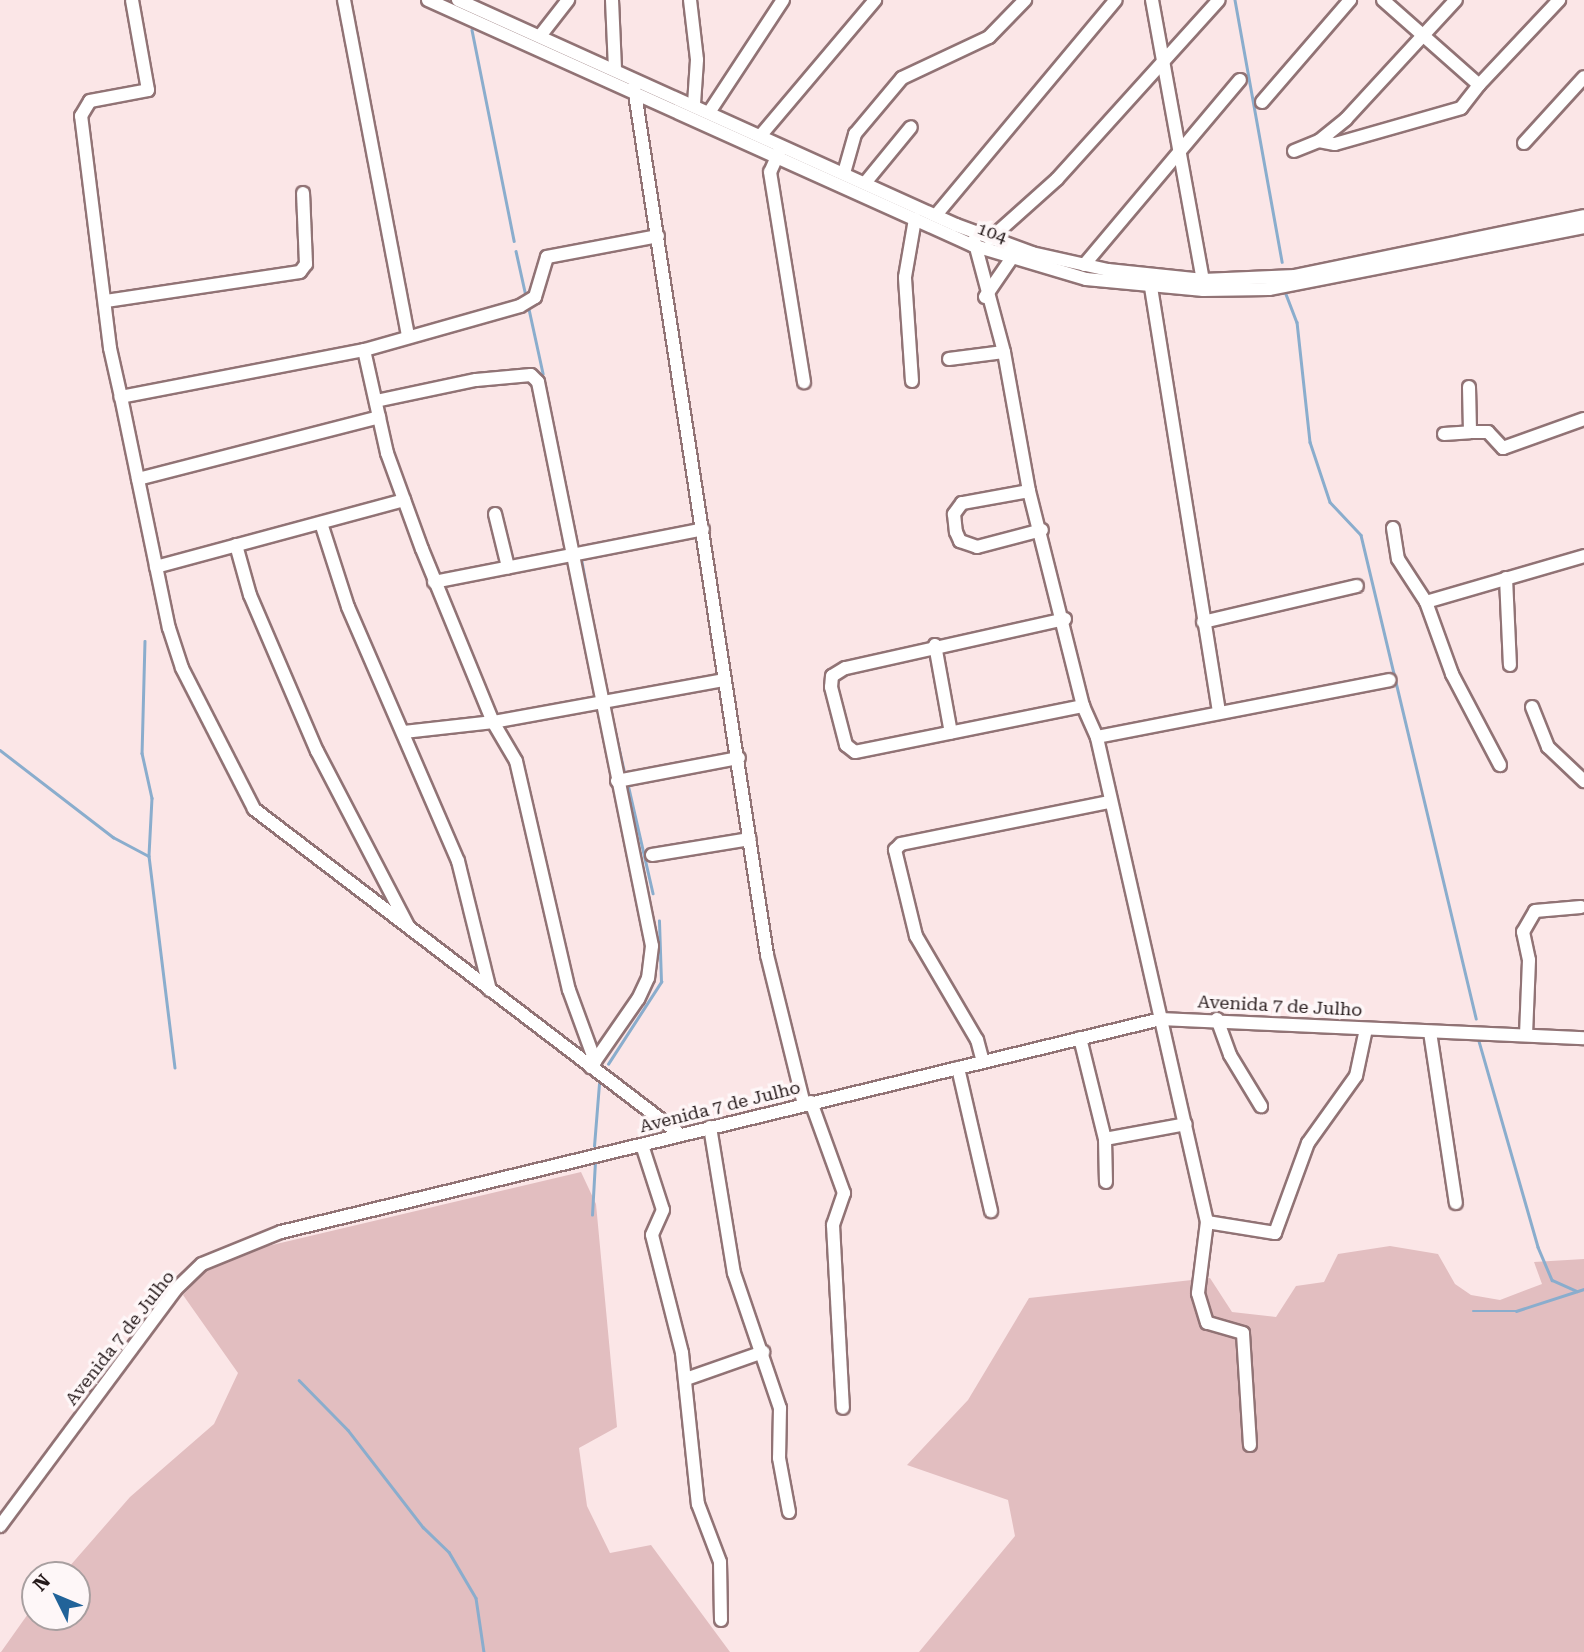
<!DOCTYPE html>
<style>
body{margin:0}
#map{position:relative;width:1584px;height:1652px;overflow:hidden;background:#fbe6e7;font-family:"Roboto Serif",serif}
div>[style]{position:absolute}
.green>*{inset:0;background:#e2bec0}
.stream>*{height:2.5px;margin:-1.25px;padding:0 1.25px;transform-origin:1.25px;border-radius:1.25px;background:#8aadcd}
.roads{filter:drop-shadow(2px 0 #917375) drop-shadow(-2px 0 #917375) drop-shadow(0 2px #917375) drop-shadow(0 -2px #917375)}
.minor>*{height:12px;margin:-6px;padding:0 6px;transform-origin:6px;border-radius:6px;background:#fff}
span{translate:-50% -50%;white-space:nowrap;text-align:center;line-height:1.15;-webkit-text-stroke:7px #fef7f8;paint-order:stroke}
.street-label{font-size:18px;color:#261a1b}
.north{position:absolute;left:21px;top:1561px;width:70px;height:70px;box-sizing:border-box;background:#fef7f8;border:2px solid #a89fa0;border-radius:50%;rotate:313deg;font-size:19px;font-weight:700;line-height:28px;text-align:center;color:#261a1b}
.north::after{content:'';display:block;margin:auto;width:24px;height:32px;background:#216399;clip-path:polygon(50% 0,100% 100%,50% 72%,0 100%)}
</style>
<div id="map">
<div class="green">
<i style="clip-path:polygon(581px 1172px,596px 1204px,617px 1427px,579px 1448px,587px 1506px,610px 1553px,651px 1545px,730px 1652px,1px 1652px,35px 1604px,35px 1617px,77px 1617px,77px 1575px,62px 1575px,130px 1497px,214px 1424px,238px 1373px,183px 1295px,206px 1270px,255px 1249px)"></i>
<i style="clip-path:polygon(1390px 1246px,1438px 1254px,1455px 1284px,1471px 1295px,1500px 1300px,1542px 1284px,1534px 1262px,1584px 1259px,1584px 1652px,919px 1652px,1015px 1536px,1008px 1500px,907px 1465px,968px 1400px,1029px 1298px,1210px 1278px,1232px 1312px,1276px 1317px,1296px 1286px,1324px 1282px,1338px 1254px)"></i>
</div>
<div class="stream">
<i style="left:1235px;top:0;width:266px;rotate:79.8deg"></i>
<i style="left:472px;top:30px;width:215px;rotate:78.7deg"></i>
<i style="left:516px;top:251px;width:46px;rotate:77.5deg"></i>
<i style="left:1286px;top:294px;width:30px;rotate:69deg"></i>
<i style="left:1297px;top:322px;width:121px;rotate:83.8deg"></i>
<i style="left:1310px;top:442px;width:63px;rotate:71.6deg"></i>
<i style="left:1330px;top:502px;width:45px;rotate:46.8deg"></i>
<i style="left:1361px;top:535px;width:497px;rotate:76.6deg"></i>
<i style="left:529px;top:309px;width:66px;rotate:77.7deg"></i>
<i style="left:548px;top:400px;width:144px;rotate:78.4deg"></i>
<i style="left:581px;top:556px;width:73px;rotate:79.8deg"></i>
<i style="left:145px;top:641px;width:112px;rotate:91.5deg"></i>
<i style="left:142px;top:753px;width:46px;rotate:77.5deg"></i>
<i style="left:152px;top:798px;width:58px;rotate:93deg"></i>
<i style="left:149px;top:856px;width:213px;rotate:83deg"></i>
<i style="left:612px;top:717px;width:54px;rotate:77.2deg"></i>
<i style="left:0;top:750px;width:143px;rotate:37.6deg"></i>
<i style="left:113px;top:837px;width:40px;rotate:28deg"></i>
<i style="left:628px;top:784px;width:112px;rotate:77.1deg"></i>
<i style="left:1479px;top:1041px;width:214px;rotate:74deg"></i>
<i style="left:1538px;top:1247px;width:36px;rotate:67deg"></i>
<i style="left:1552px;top:1280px;width:27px;rotate:24deg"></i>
<i style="left:608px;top:1064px;width:98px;rotate:-57.1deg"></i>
<i style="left:661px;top:982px;width:61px;rotate:-91.9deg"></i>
<i style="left:594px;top:1146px;width:62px;rotate:-85.4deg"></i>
<i style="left:592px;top:1215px;width:53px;rotate:-86.8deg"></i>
<i style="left:1473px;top:1311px;width:43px"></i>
<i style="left:1516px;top:1311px;width:71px;rotate:-17.9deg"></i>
<i style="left:299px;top:1380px;width:70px;rotate:45.6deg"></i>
<i style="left:348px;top:1430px;width:123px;rotate:52.3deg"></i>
<i style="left:423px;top:1527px;width:36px;rotate:44deg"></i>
<i style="left:449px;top:1552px;width:53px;rotate:59.6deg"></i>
<i style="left:476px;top:1598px;width:55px;rotate:81.6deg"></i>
</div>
<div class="roads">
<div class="minor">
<i style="left:344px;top:0;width:342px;rotate:79.2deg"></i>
<i style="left:428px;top:0;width:597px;rotate:24.25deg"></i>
<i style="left:972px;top:245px;width:119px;rotate:16.6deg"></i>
<i style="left:1086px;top:279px;width:118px;rotate:5.4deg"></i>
<i style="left:1203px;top:290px;width:66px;rotate:-0.9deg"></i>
<i style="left:1269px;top:289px;width:321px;rotate:-11.1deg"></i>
<i style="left:458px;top:0;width:546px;rotate:24.31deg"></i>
<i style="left:956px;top:225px;width:81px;rotate:20.2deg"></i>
<i style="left:1032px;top:253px;width:78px;rotate:12.6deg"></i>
<i style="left:1108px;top:270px;width:96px;rotate:6deg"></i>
<i style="left:1203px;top:280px;width:92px;rotate:-2.5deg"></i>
<i style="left:1295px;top:276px;width:295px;rotate:-11.7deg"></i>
<i style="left:612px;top:0;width:70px;rotate:87.5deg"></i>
<i style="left:690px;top:0;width:60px;rotate:83.3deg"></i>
<i style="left:697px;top:60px;width:44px;rotate:93.9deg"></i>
<i style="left:1152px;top:0;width:285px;rotate:79.7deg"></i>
<i style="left:1383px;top:0;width:128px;rotate:41.5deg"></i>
<i style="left:1479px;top:85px;width:117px;rotate:-46.7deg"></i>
<i style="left:540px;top:36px;width:46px;rotate:-52.1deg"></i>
<i style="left:634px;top:87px;width:878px;rotate:81.29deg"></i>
<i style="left:767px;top:955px;width:154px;rotate:76.1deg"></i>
<i style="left:1262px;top:102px;width:135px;rotate:-49.2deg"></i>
<i style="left:710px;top:111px;width:133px;rotate:-56.7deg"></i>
<i style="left:761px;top:135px;width:177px;rotate:-49.8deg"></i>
<i style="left:1319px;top:141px;width:16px;rotate:11deg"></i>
<i style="left:1335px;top:144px;width:131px;rotate:-15.9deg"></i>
<i style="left:1461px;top:108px;width:29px;rotate:-52deg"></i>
<i style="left:1524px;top:143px;width:89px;rotate:-47.7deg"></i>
<i style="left:780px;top:150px;width:24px;rotate:114deg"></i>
<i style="left:770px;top:172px;width:213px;rotate:80.8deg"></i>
<i style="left:1294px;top:151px;width:27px;rotate:-22deg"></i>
<i style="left:1319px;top:141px;width:35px;rotate:-39deg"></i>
<i style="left:1346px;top:119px;width:162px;rotate:-47.3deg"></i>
<i style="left:844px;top:173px;width:41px;rotate:-74.2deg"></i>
<i style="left:855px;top:134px;width:73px;rotate:-50deg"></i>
<i style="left:902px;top:78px;width:96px;rotate:-25.2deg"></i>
<i style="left:989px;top:37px;width:52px;rotate:-45.8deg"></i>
<i style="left:865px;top:183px;width:72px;rotate:-50.6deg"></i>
<i style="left:936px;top:215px;width:280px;rotate:-50.1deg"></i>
<i style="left:658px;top:236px;width:113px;rotate:169.3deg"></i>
<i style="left:547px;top:257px;width:42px;rotate:106.7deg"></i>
<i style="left:535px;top:297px;width:17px;rotate:149deg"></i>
<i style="left:520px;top:306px;width:162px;rotate:164.2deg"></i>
<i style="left:364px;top:350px;width:248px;rotate:169.1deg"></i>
<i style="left:121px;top:397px;width:236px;rotate:78.3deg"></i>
<i style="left:169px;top:628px;width:42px;rotate:72deg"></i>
<i style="left:182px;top:668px;width:158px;rotate:62.9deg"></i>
<i style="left:254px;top:809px;width:537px;rotate:37.36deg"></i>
<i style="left:990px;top:239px;width:90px;rotate:-41.8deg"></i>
<i style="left:1057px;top:179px;width:241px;rotate:-47.9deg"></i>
<i style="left:974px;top:240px;width:116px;rotate:75deg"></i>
<i style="left:1004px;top:352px;width:141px;rotate:79.8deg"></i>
<i style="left:1029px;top:491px;width:222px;rotate:75.9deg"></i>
<i style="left:1083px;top:706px;width:34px;rotate:66deg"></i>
<i style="left:1084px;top:265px;width:242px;rotate:-49.9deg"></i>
<i style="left:1150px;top:281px;width:436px;rotate:80.9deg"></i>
<i style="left:985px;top:297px;width:46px;rotate:-55.6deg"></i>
<i style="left:106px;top:301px;width:196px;rotate:-8.5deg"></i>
<i style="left:300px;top:272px;width:10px;rotate:-53deg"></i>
<i style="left:306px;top:264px;width:71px;rotate:-92.4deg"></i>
<i style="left:364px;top:350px;width:106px;rotate:77.4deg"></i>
<i style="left:387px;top:453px;width:102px;rotate:70deg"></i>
<i style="left:422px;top:549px;width:187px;rotate:67.7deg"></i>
<i style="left:493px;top:722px;width:45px;rotate:59.5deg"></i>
<i style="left:516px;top:761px;width:235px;rotate:77deg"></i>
<i style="left:569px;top:990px;width:76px;rotate:69.9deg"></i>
<i style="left:949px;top:359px;width:55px;rotate:-7.3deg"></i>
<i style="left:912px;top:381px;width:104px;rotate:-93.9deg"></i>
<i style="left:905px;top:277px;width:59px;rotate:-80.2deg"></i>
<i style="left:1469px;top:387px;width:45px;rotate:88.7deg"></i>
<i style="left:1470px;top:432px;width:18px"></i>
<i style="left:1488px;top:432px;width:22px;rotate:47deg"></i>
<i style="left:1503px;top:448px;width:86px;rotate:-19.7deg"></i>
<i style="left:121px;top:397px;width:50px;rotate:-102.7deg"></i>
<i style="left:110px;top:348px;width:234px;rotate:-97.1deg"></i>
<i style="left:81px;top:116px;width:17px;rotate:-59deg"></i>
<i style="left:90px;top:101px;width:59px;rotate:-10.7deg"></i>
<i style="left:148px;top:90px;width:91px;rotate:-100.1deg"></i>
<i style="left:376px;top:401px;width:102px;rotate:-11.9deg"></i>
<i style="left:476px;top:380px;width:55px;rotate:-5.2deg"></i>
<i style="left:531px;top:375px;width:10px;rotate:45deg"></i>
<i style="left:538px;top:382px;width:575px;rotate:78.57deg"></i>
<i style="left:652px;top:946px;width:32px;rotate:97deg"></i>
<i style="left:648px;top:978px;width:23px;rotate:115deg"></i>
<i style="left:638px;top:999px;width:83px;rotate:124.7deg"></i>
<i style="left:1444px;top:434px;width:26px;rotate:-4deg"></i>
<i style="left:138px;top:479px;width:249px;rotate:-14.4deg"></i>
<i style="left:1029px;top:491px;width:68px;rotate:169.8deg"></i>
<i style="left:962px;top:503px;width:14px;rotate:126deg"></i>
<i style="left:954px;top:514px;width:18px;rotate:84deg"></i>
<i style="left:956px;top:532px;width:10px;rotate:66deg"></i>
<i style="left:960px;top:541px;width:18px;rotate:19deg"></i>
<i style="left:977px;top:547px;width:67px;rotate:-14.7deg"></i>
<i style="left:495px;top:514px;width:55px;rotate:76.2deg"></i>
<i style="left:321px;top:523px;width:88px;rotate:72.2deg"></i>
<i style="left:348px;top:607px;width:277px;rotate:66.6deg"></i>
<i style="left:458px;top:861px;width:133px;rotate:76.1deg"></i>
<i style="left:1393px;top:528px;width:31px;rotate:81deg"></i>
<i style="left:1398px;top:559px;width:51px;rotate:56.9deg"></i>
<i style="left:1426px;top:602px;width:165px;rotate:-16.2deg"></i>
<i style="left:236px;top:545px;width:52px;rotate:74.4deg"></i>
<i style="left:250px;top:595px;width:170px;rotate:66.8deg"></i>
<i style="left:317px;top:751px;width:197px;rotate:62.5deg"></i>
<i style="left:156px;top:567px;width:257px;rotate:-15.1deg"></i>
<i style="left:1506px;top:578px;width:87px;rotate:87.4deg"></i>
<i style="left:434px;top:582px;width:274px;rotate:-11.1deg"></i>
<i style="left:1426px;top:602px;width:77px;rotate:70.1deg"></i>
<i style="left:1452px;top:674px;width:103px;rotate:62.2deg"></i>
<i style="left:1065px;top:619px;width:225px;rotate:167.4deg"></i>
<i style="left:845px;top:668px;width:15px;rotate:148deg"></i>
<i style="left:832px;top:676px;width:11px;rotate:95deg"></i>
<i style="left:831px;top:687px;width:60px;rotate:75.5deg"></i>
<i style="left:846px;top:745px;width:11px;rotate:38deg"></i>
<i style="left:855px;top:752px;width:233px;rotate:-11.4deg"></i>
<i style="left:1203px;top:622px;width:158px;rotate:-13.2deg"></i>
<i style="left:935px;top:645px;width:89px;rotate:79.7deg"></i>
<i style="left:1532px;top:707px;width:43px;rotate:68.2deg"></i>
<i style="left:1548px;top:747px;width:50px;rotate:43.4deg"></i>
<i style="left:404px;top:732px;width:90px;rotate:-6.4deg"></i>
<i style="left:493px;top:722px;width:235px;rotate:-10.3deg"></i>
<i style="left:617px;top:781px;width:124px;rotate:-10.7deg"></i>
<i style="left:652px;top:855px;width:99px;rotate:-9.3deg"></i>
<i style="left:1217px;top:1019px;width:38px;rotate:70deg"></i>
<i style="left:1230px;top:1055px;width:60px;rotate:58.7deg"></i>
<i style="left:1430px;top:1032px;width:173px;rotate:81.4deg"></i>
<i style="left:1526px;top:1035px;width:75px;rotate:-87.7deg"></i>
<i style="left:1529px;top:960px;width:29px;rotate:-102deg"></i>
<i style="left:1523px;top:932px;width:24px;rotate:-60deg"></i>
<i style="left:1535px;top:911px;width:46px;rotate:-5deg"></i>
<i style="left:1080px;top:1038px;width:104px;rotate:76.1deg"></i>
<i style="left:1105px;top:1139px;width:43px;rotate:88.7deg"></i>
<i style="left:983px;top:1062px;width:23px;rotate:-105deg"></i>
<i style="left:977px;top:1040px;width:121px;rotate:-120.4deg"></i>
<i style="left:916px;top:936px;width:89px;rotate:-103.7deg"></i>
<i style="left:895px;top:850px;width:8px;rotate:-45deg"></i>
<i style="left:901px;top:844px;width:213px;rotate:-11.4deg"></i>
<i style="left:958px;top:1068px;width:147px;rotate:77deg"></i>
<i style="left:811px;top:1102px;width:97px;rotate:70.1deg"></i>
<i style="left:844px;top:1193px;width:34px;rotate:109deg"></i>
<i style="left:833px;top:1225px;width:183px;rotate:86.9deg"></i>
<i style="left:710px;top:1127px;width:148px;rotate:80.7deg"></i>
<i style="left:734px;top:1273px;width:143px;rotate:71.2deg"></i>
<i style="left:780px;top:1408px;width:50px;rotate:91.1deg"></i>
<i style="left:779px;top:1458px;width:55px;rotate:79.5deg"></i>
<i style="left:1105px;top:1139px;width:82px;rotate:-10.5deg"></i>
<i style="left:642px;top:1145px;width:68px;rotate:72.1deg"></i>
<i style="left:663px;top:1210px;width:27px;rotate:114deg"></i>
<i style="left:652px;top:1235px;width:122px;rotate:75.7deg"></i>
<i style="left:682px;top:1353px;width:152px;rotate:84deg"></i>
<i style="left:698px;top:1504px;width:62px;rotate:69.2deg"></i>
<i style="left:720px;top:1562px;width:58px;rotate:89deg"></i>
<i style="left:1207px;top:1222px;width:69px;rotate:9.2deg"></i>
<i style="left:1275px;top:1233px;width:96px;rotate:-69.9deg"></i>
<i style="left:1308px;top:1143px;width:82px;rotate:-54.4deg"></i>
<i style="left:1356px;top:1076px;width:48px;rotate:-78deg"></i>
<i style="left:686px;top:1379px;width:82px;rotate:-19.3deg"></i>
<i style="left:1250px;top:1445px;width:112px;rotate:-93.6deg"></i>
<i style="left:1243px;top:1333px;width:37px;rotate:-164deg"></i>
<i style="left:1207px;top:1323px;width:31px;rotate:-107deg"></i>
<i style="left:1198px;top:1293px;width:72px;rotate:-82.8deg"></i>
<i style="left:1207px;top:1222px;width:497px;rotate:-102.8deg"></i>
<i style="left:1097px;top:737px;width:298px;rotate:-11deg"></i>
<i style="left:0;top:1526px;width:294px;rotate:-53.4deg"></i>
<i style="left:175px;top:1290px;width:37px;rotate:-44deg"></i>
<i style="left:202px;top:1264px;width:85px;rotate:-22.1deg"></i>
<i style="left:281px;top:1232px;width:905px;rotate:-13.61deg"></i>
<i style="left:1161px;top:1019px;width:423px;rotate:2.6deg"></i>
</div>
</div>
<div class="street-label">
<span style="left:992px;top:233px;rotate:21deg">104</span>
<span style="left:1280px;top:1006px;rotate:3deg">Avenida 7 de Julho</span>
<span style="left:720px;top:1107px;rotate:-14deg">Avenida 7 de Julho</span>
<span style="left:120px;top:1338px;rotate:-52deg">Avenida 7 de Julho</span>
</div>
<div class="north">N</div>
</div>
